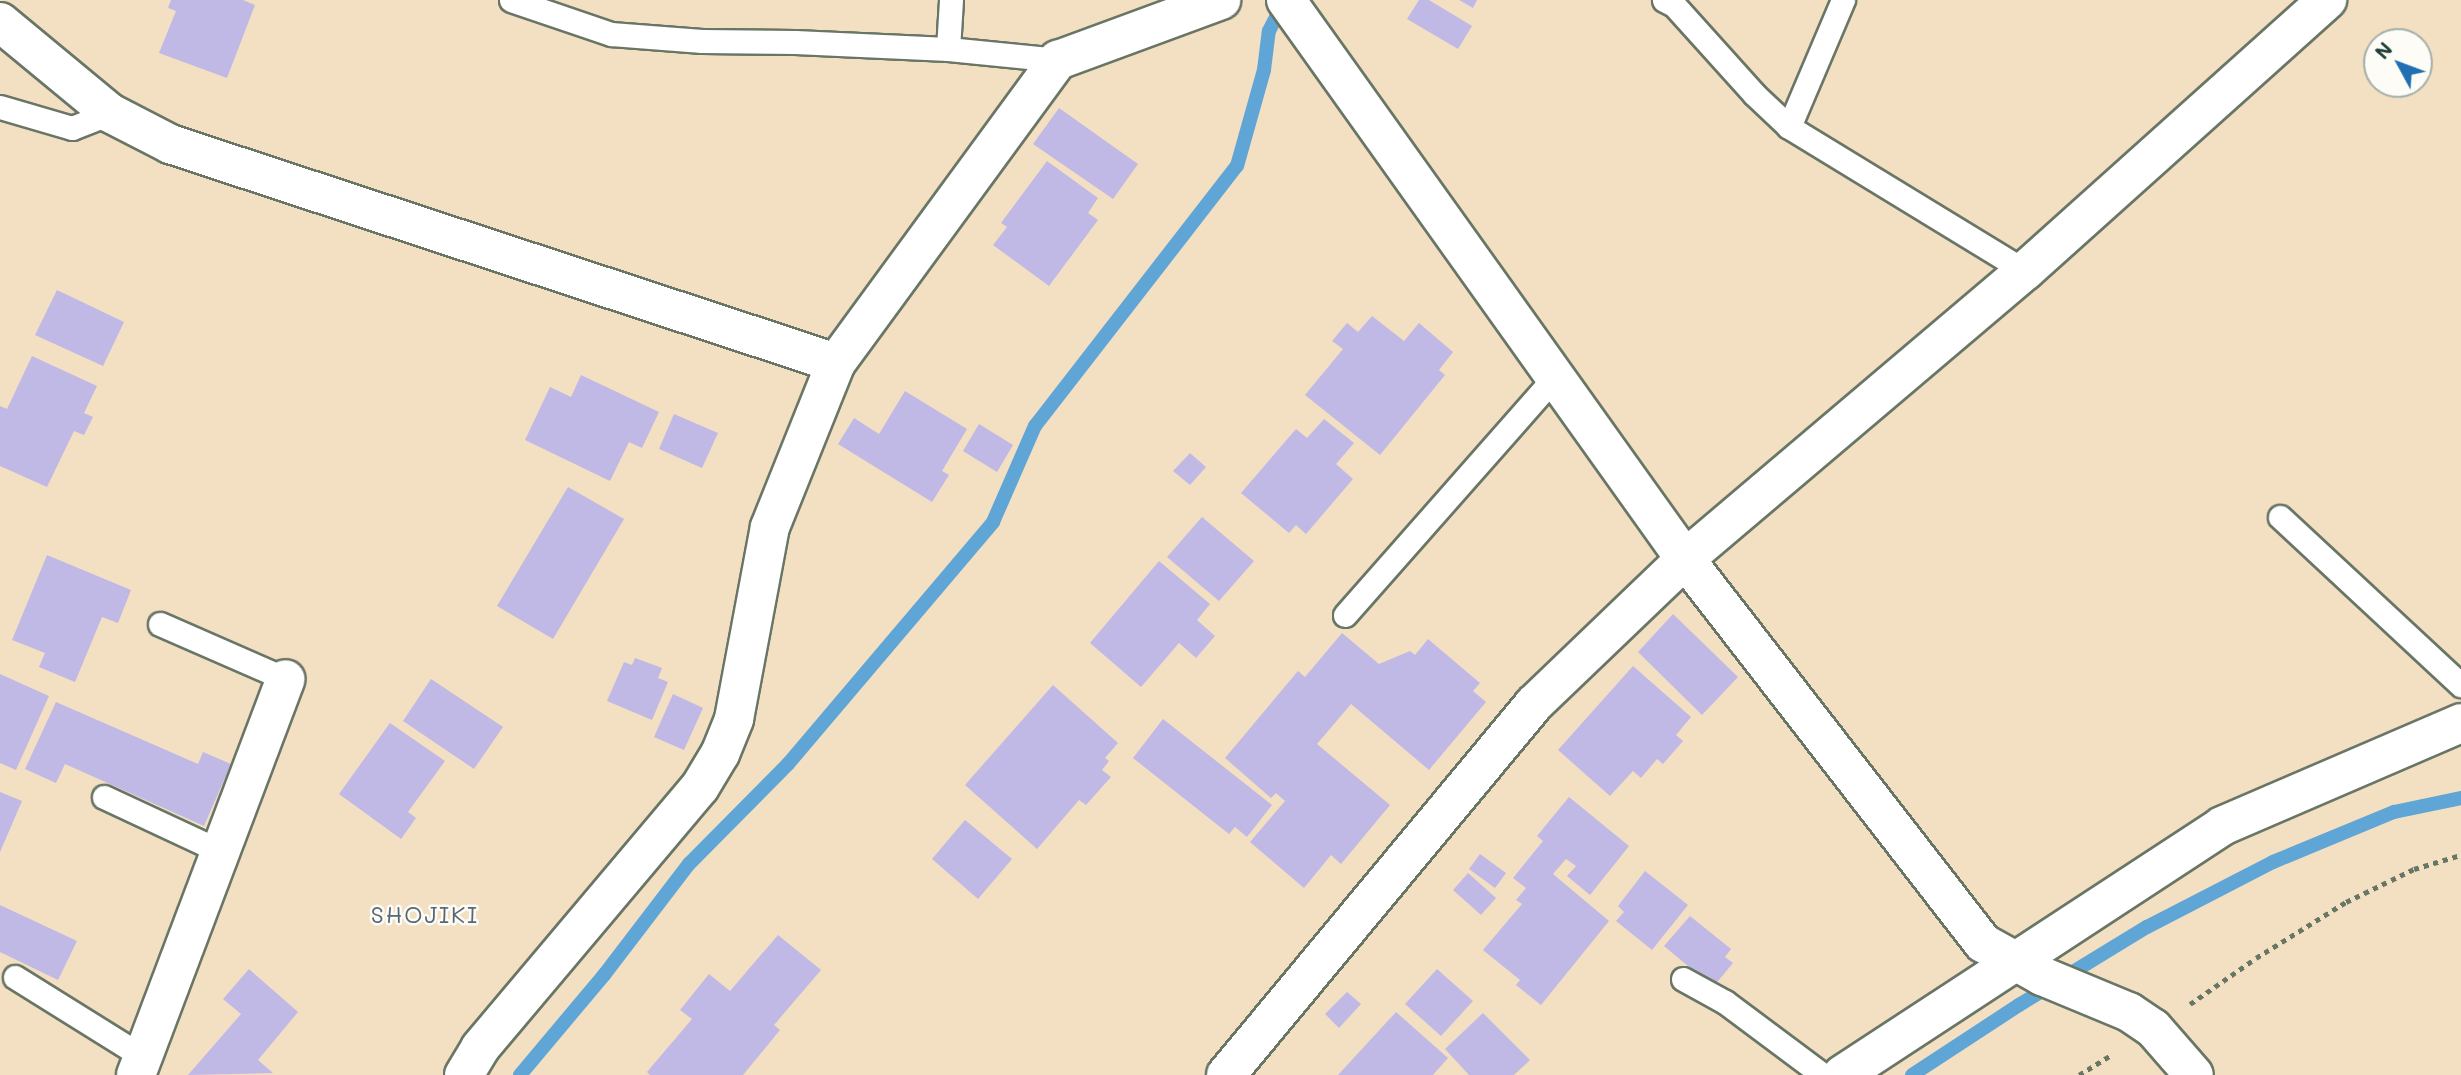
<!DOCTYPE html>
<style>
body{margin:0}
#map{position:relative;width:2461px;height:1075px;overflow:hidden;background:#f3dfc2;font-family:Mali,sans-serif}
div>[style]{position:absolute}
.stream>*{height:14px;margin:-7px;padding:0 7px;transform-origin:7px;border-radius:7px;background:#5fa5d5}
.building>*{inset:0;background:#c0b9e6}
.path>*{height:4.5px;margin-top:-2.25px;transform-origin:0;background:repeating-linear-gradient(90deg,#697666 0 5px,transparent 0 10px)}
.roads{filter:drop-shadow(2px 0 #697666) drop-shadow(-2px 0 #697666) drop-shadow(0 2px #697666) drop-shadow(0 -2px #697666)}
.service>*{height:23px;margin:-11.5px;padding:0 11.5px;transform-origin:11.5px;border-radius:11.5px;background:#fff}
.minor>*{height:38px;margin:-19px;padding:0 19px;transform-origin:19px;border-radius:19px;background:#fff}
.tertiary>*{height:38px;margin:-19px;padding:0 19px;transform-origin:19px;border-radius:19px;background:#fff}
span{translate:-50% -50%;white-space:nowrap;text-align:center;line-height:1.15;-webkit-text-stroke:5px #fdfcf7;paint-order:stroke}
.quarter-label{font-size:23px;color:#576872;letter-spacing:2px}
.north{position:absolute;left:2363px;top:28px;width:70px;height:70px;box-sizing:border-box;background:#fdfcf7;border:2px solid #a4b0a9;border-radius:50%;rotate:311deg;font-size:19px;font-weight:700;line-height:28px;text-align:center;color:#1f3d34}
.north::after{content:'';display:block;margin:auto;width:24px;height:32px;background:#1f6fb2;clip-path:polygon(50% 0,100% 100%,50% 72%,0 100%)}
</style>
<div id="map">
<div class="stream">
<i style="left:520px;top:1075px;width:131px;rotate:-50deg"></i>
<i style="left:604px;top:975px;width:140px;rotate:-52.6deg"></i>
<i style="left:689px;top:864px;width:141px;rotate:-45.3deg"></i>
<i style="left:788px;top:764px;width:317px;rotate:-49.7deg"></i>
<i style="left:993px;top:522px;width:105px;rotate:-66.4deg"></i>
<i style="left:1035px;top:426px;width:329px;rotate:-52.2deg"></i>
<i style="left:1237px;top:166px;width:100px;rotate:-74.3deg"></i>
<i style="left:1264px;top:70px;width:39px;rotate:-83deg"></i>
<i style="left:1269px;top:31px;width:31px;rotate:-63deg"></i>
<i style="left:1912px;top:1075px;width:128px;rotate:-33.2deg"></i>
<i style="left:2019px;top:1005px;width:150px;rotate:-31.4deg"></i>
<i style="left:2147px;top:927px;width:142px;rotate:-27.3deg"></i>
<i style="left:2273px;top:862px;width:131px;rotate:-22.5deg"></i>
<i style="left:2394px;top:812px;width:68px;rotate:-11.8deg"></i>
</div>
<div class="building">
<i style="clip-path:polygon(171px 0,243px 0,255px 5px,227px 78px,159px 53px,176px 11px,168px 8px)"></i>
<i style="clip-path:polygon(1419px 0,1429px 0,1472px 26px,1458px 49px,1407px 19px)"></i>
<i style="clip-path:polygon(1459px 0,1477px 0,1473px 8px)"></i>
<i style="clip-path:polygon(1059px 108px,1138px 164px,1113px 199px,1033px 144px)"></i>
<i style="clip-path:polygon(1047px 161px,1098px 198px,1088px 213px,1098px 220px,1049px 286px,993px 245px,1007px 227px,1001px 223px)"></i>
<i style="clip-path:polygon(57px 290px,124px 322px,103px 366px,35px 335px)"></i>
<i style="clip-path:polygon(1372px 316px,1404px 341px,1419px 323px,1453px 352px,1439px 370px,1445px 375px,1380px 455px,1305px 395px,1343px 349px,1332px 341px,1347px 323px,1358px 332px)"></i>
<i style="clip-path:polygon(32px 356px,97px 386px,84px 413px,93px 417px,84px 435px,74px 431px,47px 487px,0 466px,0 406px,7px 409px)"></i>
<i style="clip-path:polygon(581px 375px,659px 412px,642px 448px,629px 442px,610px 481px,525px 440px,550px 387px,571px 397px)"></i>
<i style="clip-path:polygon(905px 391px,967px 429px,942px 471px,949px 475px,932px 502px,838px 444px,854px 418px,879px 434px)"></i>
<i style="clip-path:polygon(674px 414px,718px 433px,702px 468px,659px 449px)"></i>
<i style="clip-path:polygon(1324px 419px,1354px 443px,1336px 464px,1353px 479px,1306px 534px,1296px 525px,1289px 533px,1241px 493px,1296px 429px,1307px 438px)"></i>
<i style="clip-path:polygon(979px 424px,1013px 445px,997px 472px,963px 451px)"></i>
<i style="clip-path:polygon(1190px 453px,1206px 467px,1190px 485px,1173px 471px)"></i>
<i style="clip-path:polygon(568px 487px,624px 519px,553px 639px,497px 606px)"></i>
<i style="clip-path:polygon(1202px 517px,1254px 561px,1219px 601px,1167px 557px)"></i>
<i style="clip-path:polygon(47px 555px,131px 590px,118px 623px,102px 617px,75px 682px,39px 667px,45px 653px,12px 640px)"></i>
<i style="clip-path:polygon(1159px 561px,1210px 604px,1197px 620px,1215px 636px,1196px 658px,1179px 643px,1141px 687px,1090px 643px)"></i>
<i style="clip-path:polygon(1673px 614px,1738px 677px,1702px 715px,1638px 652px)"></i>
<i style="clip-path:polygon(1342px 633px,1379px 664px,1410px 651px,1415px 655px,1428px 639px,1480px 683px,1473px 691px,1486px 702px,1429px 770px,1351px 704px,1317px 744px,1390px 805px,1341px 864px,1331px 855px,1304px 888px,1250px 842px,1285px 801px,1276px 793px,1271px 798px,1225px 758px,1298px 671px,1305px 677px)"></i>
<i style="clip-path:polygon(635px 658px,662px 668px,658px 678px,668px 682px,652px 720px,607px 701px,624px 662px,632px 665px)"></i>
<i style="clip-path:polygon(1633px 666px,1691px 717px,1676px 735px,1683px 741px,1663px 764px,1657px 759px,1641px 778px,1633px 771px,1610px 796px,1558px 750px)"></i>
<i style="clip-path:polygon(0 674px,49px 696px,16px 770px,0 763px)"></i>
<i style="clip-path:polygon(431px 679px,503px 727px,474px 769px,403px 721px)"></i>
<i style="clip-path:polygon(1053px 685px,1118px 743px,1105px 758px,1109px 761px,1102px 770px,1111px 777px,1086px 805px,1079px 800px,1037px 849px,965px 785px)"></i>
<i style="clip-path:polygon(673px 694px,703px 708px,684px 750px,654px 737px)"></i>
<i style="clip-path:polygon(56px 702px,198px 764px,203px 752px,231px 764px,204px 826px,65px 764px,56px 783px,25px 769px)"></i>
<i style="clip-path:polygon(1163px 719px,1272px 805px,1247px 837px,1235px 827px,1229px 834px,1133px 758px)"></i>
<i style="clip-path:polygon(390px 723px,445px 761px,408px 812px,416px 818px,401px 839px,339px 794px)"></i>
<i style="clip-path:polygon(0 792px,22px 801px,0 852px)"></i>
<i style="clip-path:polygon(1569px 797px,1629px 846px,1590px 895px,1567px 876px,1576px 866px,1566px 859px,1553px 874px,1609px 921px,1541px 1005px,1516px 985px,1520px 980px,1483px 950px,1522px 904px,1516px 900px,1526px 888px,1513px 878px,1543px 841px,1537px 836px)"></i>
<i style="clip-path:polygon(965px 820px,1012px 859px,978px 899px,932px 859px)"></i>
<i style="clip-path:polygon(1480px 854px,1506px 873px,1495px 888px,1469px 869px)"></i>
<i style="clip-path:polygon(1645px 871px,1688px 905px,1652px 950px,1616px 921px,1624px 912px,1618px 906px)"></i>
<i style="clip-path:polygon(1468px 873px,1496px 898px,1481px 915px,1453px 890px)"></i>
<i style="clip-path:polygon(0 905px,77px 941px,58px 980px,0 952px)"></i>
<i style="clip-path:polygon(1690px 916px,1731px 949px,1725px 957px,1733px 963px,1713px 987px,1664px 946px)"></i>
<i style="clip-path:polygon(778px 935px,821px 970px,774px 1025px,780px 1030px,743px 1075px,650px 1075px,647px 1072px,692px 1019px,680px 1010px,709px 974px,730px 991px)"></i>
<i style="clip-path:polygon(249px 969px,298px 1012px,258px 1060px,273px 1073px,188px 1075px,241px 1014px,223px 999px)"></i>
<i style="clip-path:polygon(1437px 969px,1473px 1001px,1441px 1036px,1405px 1004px)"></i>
<i style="clip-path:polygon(1347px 992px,1361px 1004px,1339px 1028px,1325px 1014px)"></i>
<i style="clip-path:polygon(1396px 1012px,1448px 1058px,1433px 1075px,1338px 1075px)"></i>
<i style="clip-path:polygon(1483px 1013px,1530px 1060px,1514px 1075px,1469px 1075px,1445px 1049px)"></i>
</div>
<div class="path">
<i style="left:2190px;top:1004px;width:80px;rotate:-34.9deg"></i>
<i style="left:2256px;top:958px;width:106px;rotate:-31.9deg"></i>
<i style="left:2346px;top:902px;width:76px;rotate:-25.9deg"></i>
<i style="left:2414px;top:869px;width:49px;rotate:-16.6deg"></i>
<i style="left:2079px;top:1075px;width:39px;rotate:-32deg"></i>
</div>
<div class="roads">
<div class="service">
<i style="left:511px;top:0;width:106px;rotate:18.8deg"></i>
<i style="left:611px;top:34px;width:91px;rotate:4.4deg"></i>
<i style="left:702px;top:41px;width:93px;rotate:0.6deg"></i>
<i style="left:795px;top:42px;width:153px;rotate:2.6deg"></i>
<i style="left:948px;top:49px;width:111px;rotate:5.7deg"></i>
<i style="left:1664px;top:0;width:11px;rotate:27deg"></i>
<i style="left:1674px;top:5px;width:120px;rotate:48deg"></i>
<i style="left:1754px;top:94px;width:48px;rotate:43.3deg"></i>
<i style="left:1789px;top:127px;width:276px;rotate:31.4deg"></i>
<i style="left:948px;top:49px;width:49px;rotate:-86.5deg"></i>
<i style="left:0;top:107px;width:75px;rotate:16.3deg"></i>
<i style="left:72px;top:128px;width:41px;rotate:-21.5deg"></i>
<i style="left:1789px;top:127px;width:138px;rotate:-67deg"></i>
<i style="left:2280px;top:517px;width:247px;rotate:42.9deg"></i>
<i style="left:1345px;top:615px;width:317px;rotate:-48.6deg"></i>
<i style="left:160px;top:624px;width:137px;rotate:23.6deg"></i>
<i style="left:104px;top:797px;width:128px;rotate:25deg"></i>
<i style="left:15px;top:977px;width:151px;rotate:32deg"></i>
<i style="left:1683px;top:979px;width:48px;rotate:28.7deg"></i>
<i style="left:1725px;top:1002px;width:122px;rotate:36.7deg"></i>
</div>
<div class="minor">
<i style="left:1286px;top:0;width:687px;rotate:54.48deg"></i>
<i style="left:1685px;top:559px;width:486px;rotate:52.2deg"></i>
<i style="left:1983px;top:943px;width:68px;rotate:29.2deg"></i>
<i style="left:2042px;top:976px;width:94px;rotate:22.5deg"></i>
<i style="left:2129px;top:1012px;width:29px;rotate:34deg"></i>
<i style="left:2153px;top:1028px;width:62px;rotate:48.9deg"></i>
<i style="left:0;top:22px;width:143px;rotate:39.6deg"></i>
<i style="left:110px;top:113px;width:68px;rotate:27.3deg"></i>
<i style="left:170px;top:144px;width:701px;rotate:18.2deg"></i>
<i style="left:136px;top:1075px;width:423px;rotate:-69.3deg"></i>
<i style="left:464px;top:1075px;width:31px;rotate:-59deg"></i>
<i style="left:480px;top:1048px;width:341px;rotate:-49.9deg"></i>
<i style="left:700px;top:787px;width:39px;rotate:-59deg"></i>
<i style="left:720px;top:754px;width:38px;rotate:-68deg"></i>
<i style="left:734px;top:719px;width:195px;rotate:-79.4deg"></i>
<i style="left:770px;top:527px;width:177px;rotate:-68.1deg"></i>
<i style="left:836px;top:363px;width:376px;rotate:-53.8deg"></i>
<i style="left:1058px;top:60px;width:174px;rotate:-20.2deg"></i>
<i style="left:1842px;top:1075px;width:454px;rotate:-33.2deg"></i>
<i style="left:2222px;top:826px;width:260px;rotate:-23.3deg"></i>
</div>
<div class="tertiary">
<i style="left:1226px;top:1075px;width:482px;rotate:-50.3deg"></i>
<i style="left:1534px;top:704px;width:209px;rotate:-43.8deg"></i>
<i style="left:1685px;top:559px;width:446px;rotate:-40.3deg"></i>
<i style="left:2025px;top:271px;width:406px;rotate:-41.9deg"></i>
</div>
</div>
<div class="quarter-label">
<span style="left:425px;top:914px">SHOJIKI</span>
</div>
<div class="north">N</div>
</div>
